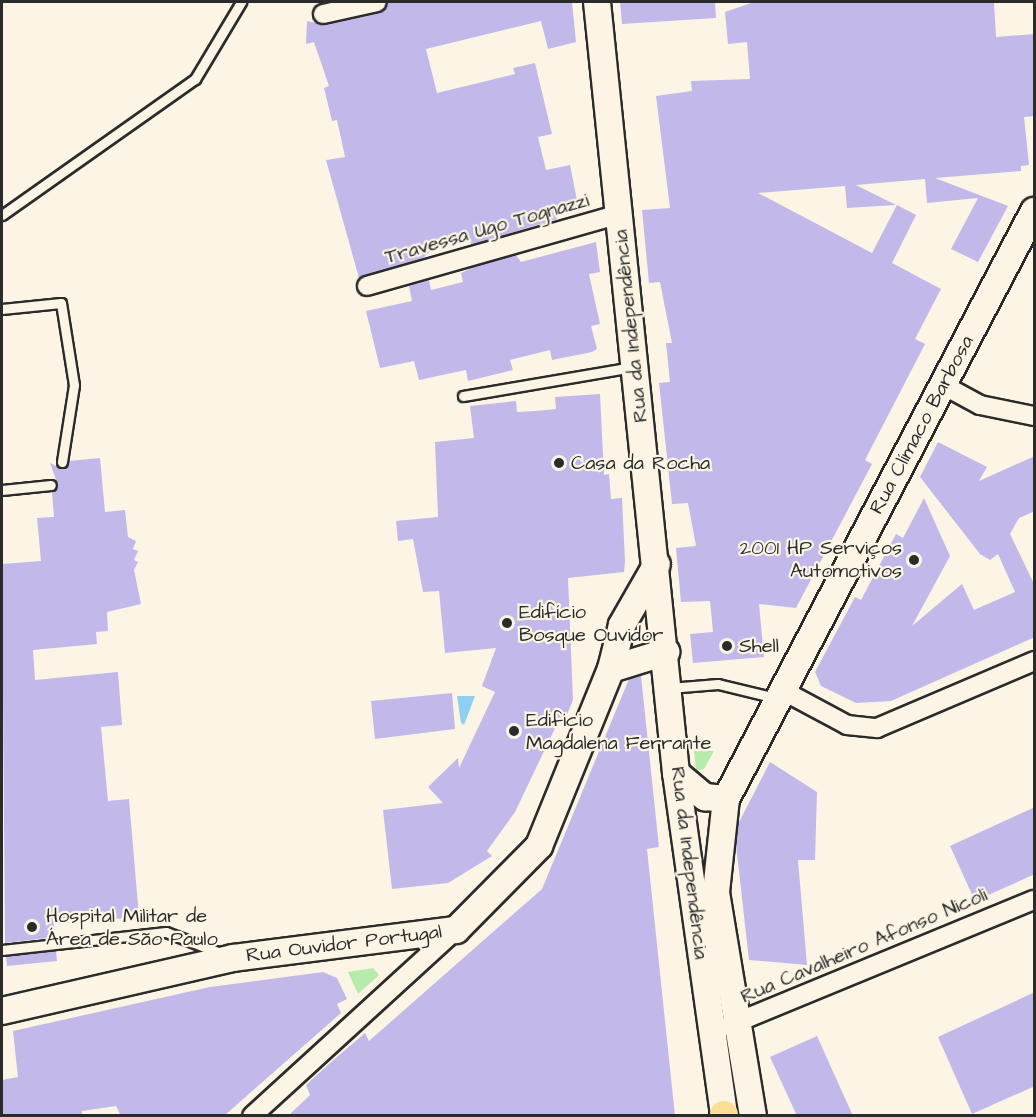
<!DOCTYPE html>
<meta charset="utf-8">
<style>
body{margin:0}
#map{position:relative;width:1036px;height:1117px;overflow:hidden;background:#fcf5e5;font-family:"Architects Daughter",sans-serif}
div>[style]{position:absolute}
.green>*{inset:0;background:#b7ebac}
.water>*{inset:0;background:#8fcff1}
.building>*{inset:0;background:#c2b8ea}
.roads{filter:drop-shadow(2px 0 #2b2b2b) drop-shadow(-2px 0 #2b2b2b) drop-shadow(0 2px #2b2b2b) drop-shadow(0 -2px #2b2b2b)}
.lane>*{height:9px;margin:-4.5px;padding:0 4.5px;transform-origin:4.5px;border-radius:4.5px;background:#fcf5e5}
.street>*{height:18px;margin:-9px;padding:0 9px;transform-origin:9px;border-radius:9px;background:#fcf5e5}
.secondary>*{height:26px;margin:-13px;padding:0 13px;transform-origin:13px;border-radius:13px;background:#fcf5e5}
.primary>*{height:28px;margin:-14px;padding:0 14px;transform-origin:14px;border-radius:14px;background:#fdde96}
.dots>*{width:16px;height:16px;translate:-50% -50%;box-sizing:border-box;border:3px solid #fcf5e5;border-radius:50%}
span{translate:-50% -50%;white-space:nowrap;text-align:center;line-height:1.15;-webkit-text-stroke:4.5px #fcf5e5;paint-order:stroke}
.street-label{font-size:20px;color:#2b2b2b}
.poi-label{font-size:20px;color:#2b2b2b}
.left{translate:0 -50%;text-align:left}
.right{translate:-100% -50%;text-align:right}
.frame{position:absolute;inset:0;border:3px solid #2b2b2b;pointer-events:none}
</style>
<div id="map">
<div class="green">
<i style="clip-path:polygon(694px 751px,714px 751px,704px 769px,696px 771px)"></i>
<i style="clip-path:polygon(373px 968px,379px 975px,358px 994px,348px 972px)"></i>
</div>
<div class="water">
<i style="clip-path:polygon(457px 696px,475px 696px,464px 725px,461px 723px)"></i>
</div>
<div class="building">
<i style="clip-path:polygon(389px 2px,572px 2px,576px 42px,548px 49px,541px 21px,426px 49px,437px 93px,515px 74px,513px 68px,535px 63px,552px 134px,538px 137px,546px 170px,570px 165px,578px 205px,555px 210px,557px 219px,471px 245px,470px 239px,435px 247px,423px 258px,359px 278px,326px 160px,345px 157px,337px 120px,332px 121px,324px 88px,329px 86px,314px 42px,306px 44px,307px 21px,325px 25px,379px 13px)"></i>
<i style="clip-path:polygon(620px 2px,715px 2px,716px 18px,622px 24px)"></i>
<i style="clip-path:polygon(754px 2px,994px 2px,996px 37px,1035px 34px,1035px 116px,1024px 117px,1029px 165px,1021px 166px,1021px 171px,935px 178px,1008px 206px,978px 262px,951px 249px,978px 198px,927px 203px,925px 179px,856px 185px,896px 205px,847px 208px,845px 186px,758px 193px,872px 253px,897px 205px,916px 215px,892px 263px,941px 289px,915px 339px,925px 344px,865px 460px,872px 464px,796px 608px,759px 604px,764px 657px,693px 663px,690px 634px,713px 632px,710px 601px,681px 602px,676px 548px,696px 546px,688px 503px,672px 504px,659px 383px,670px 382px,666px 343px,672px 343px,660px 282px,649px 283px,642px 210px,670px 208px,656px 96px,692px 91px,691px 81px,750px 79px,747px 42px,728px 44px,725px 12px)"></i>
<i style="clip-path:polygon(596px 242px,600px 272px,589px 274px,600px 324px,591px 326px,597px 349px,592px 352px,552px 360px,550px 350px,510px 360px,513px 370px,468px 381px,466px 370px,419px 380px,414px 361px,380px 368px,366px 311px,412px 301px,409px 286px,429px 280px,431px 290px,463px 282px,461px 273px,476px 266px,516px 255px,521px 262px)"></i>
<i style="clip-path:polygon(600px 394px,604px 475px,609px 474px,611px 499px,622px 498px,625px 562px,624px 572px,568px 578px,573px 700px,563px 724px,558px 722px,515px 812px,487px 851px,492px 856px,448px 883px,392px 889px,383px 810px,443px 803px,428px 787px,458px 758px,459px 768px,495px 692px,482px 686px,496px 648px,445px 653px,439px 591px,423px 592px,413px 539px,398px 541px,396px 521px,438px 517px,435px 442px,474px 438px,470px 406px,516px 401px,517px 412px,536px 411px,556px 409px,555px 397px)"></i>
<i style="clip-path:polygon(938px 442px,987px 467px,979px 481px,1035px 456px,1035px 511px,1019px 518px,1010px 534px,1035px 586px,1035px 637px,891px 701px,856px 703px,821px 686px,815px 672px,855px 597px,861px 600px,896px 534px,903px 538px,924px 498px,950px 556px,912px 626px,962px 584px,974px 610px,1015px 592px,998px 554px,990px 560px,980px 554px,920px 477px)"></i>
<i style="clip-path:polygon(100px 458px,105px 512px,125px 510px,128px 537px,136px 541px,133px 549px,138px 551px,134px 560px,138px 562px,134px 570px,141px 604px,107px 612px,108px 631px,96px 632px,97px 644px,33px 650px,35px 680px,118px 672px,122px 725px,101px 727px,108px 801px,129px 799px,139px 917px,54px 924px,55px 937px,5px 943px,2px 564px,41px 561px,37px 518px,54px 517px,52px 492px,58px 485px,50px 463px,62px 469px,69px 461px)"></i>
<i style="clip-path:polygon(641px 676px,659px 847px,647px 849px,675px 1116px,288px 1116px,310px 1095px,306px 1085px,330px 1063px,365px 1033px,369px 1041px,542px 889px,629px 679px)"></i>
<i style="clip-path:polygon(452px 693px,455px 729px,375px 739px,371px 701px)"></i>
<i style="clip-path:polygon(770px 762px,817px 792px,815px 860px,798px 860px,807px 965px,749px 960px,736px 845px,738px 824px)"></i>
<i style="clip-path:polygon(1035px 807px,1035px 874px,975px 901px,950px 846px)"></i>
<i style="clip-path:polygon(56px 951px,57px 961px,7px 966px,6px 956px)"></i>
<i style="clip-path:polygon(323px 972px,337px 978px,347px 999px,337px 1004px,341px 1013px,224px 1116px,121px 1116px,116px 1106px,82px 1111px,82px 1116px,2px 1114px,2px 1080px,18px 1077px,13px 1031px,210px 987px)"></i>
<i style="clip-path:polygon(1035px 992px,1035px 1086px,972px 1114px,938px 1037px)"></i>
<i style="clip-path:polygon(817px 1036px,853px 1116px,797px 1116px,770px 1057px)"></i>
</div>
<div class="roads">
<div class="lane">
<i style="left:2px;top:215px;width:236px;rotate:-35.2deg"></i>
<i style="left:195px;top:79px;width:90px;rotate:-59.1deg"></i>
<i style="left:2px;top:309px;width:59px;rotate:-5.8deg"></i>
<i style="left:61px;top:303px;width:83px;rotate:81deg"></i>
<i style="left:74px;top:385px;width:78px;rotate:98.9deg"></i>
<i style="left:463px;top:396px;width:172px;rotate:-9.7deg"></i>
<i style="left:2px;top:490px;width:49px;rotate:-5.8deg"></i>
<i style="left:669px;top:688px;width:49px;rotate:-4.7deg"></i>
<i style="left:718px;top:684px;width:60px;rotate:13.6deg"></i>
<i style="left:2px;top:950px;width:165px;rotate:-6.3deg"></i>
<i style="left:166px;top:932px;width:61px;rotate:21.1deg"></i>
</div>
<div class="street">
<i style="left:323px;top:14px;width:55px;rotate:-12.5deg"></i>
<i style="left:367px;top:286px;width:262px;rotate:-15.9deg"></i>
<i style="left:943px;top:385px;width:42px;rotate:28.4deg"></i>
<i style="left:980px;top:405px;width:55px;rotate:11.5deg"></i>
<i style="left:780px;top:689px;width:76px;rotate:28.2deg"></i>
<i style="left:847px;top:725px;width:30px;rotate:6deg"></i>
<i style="left:877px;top:728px;width:171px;rotate:-23.1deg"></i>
<i style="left:728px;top:1026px;width:331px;rotate:-22.4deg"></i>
<i style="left:252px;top:1116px;width:276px;rotate:-42.4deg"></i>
</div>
<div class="secondary">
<i style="left:597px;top:2px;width:775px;rotate:84.15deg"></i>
<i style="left:676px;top:773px;width:346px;rotate:82deg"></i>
<i style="left:611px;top:669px;width:58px;rotate:-17.2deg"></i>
<i style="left:676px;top:773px;width:38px;rotate:40deg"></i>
<i style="left:705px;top:797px;width:21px;rotate:5deg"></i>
<i style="left:2px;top:1011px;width:237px;rotate:-12.9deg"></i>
<i style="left:233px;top:958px;width:225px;rotate:-7.2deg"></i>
<i style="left:456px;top:930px;width:118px;rotate:-45.3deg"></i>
<i style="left:539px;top:846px;width:191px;rotate:-67.9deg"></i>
<i style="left:611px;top:669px;width:45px;rotate:-76deg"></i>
<i style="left:622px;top:625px;width:70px;rotate:-60.2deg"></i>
<i style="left:753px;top:1116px;width:227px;rotate:-99.4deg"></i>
<i style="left:716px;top:892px;width:94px;rotate:-83.9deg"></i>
<i style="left:726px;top:799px;width:664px;rotate:-62.35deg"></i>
</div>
<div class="primary">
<i style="left:724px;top:1116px;width:1px;rotate:-90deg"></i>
</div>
</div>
<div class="dots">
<i style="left:559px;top:463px;background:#2b2b2b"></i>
<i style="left:914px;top:560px;background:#2b2b2b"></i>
<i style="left:507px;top:623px;background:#2b2b2b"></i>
<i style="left:727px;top:646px;background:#2b2b2b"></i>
<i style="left:514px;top:731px;background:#2b2b2b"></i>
<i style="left:32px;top:927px;background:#2b2b2b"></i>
</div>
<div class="street-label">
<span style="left:487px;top:229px;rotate:-16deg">Travessa Ugo Tognazzi</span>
<span style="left:631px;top:326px;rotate:-96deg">Rua da Independência</span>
<span style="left:922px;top:425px;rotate:-62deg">Rua Clímaco Barbosa</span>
<span style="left:689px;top:863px;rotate:83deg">Rua da Independência</span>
<span style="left:344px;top:944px;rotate:-7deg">Rua Ouvidor Portugal</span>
<span style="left:864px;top:946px;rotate:-23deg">Rua Cavalheiro Afonso Nicoli</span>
</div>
<div class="poi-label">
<span class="left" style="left:571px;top:463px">Casa da Rocha</span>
<span class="right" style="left:902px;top:560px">2001 HP Serviços<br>Automotivos</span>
<span class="left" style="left:519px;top:624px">Edifício<br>Bosque Ouvidor</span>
<span class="left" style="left:739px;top:646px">Shell</span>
<span class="left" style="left:526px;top:732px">Edificio<br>Magdalena Ferrante</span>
<span class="left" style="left:46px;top:928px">Hospital Militar de<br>Área de São Paulo</span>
</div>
<div class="frame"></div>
</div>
